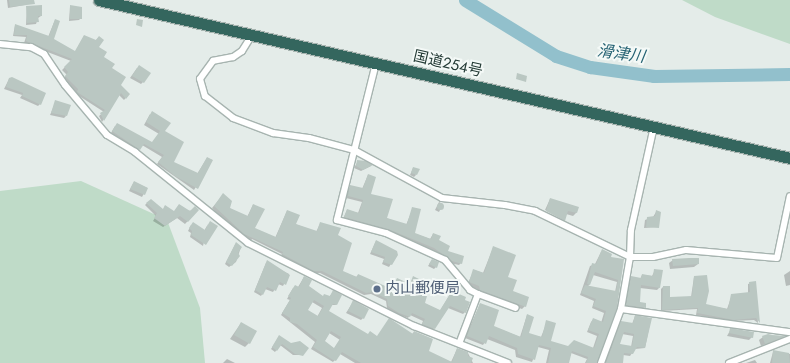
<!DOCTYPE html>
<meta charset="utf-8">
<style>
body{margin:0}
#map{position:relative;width:790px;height:363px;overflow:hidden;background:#e4ece9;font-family:Jost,"Noto Sans JP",sans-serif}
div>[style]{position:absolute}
.green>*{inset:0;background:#bfdbc8}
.shadow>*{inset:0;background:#0003}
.river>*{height:13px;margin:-6.5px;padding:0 6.5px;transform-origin:6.5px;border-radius:6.5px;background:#92c0cc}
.building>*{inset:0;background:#bac7c2}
.round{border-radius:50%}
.roads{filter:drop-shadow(1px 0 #a7b4b0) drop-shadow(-1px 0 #a7b4b0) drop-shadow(0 1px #a7b4b0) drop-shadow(0 -1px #a7b4b0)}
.street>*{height:6px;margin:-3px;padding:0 3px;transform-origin:3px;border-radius:3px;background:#fff}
.highway>*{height:11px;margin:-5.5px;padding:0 5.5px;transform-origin:5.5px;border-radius:5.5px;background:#34665e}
.dots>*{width:11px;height:11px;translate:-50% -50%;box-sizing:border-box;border:2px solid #f4f9f7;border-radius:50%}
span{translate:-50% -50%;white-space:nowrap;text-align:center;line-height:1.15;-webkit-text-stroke:4px #f4f9f7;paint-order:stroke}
.street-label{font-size:15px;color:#253c37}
.service-label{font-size:15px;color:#4e5e75}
.left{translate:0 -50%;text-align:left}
.water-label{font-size:16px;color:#256273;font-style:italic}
</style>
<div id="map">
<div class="green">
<i style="clip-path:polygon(682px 0,790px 0,790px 44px,715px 17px)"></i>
<i style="clip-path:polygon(81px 181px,167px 220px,200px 308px,205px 363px,0 363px,0 191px)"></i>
</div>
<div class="shadow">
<i style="clip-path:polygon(7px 0,24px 0,25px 5px,8px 8px)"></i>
<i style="clip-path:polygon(70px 6px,81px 18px,79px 20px,69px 21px)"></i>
<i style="clip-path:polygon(27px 7px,41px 16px,38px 18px,36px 24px,26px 25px)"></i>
<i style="clip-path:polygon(55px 20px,53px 40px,75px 52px,84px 36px,95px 41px,99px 37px,98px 47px,103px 58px,119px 85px,129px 94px,124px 100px,119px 95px,102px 122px,99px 116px,104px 112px,76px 94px,76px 92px,63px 78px,67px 75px,62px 70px,71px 61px,24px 43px,26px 37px,13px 36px,15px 25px,48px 37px)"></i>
<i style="clip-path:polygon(137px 68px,143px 82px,141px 84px,130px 78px)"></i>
<i style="clip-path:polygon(9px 79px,40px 104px,38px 106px,20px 98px,22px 95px,4px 89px)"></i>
<i style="clip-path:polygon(56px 101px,66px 116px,64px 118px,50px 115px)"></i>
<i style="clip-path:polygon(150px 114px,164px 132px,172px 162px,197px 174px,207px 158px,212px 160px,194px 190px,157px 164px,162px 157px,142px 145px,137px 151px,111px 133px,115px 126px,152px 143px,159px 134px,144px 125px)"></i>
<i style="clip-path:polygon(358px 161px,371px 166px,361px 171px,354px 168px)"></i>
<i style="clip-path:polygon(413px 168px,416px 175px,414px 177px,410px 175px)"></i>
<i style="clip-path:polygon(368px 175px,369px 195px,386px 218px,406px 225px,413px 208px,413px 233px,430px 239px,433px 234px,447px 252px,461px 263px,459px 265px,450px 263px,432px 250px,385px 230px,343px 219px,347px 210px,358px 213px,362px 202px,346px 198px,349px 188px,351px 186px,362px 189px)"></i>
<i style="clip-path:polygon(134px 182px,147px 188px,142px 197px,129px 191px)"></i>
<i style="clip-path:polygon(222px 196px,229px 208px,247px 217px,253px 205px,254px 229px,275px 238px,287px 211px,295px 224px,316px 232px,320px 224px,337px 235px,342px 272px,356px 277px,358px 275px,392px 290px,397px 279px,409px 285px,414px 277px,415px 293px,424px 303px,440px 311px,450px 294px,465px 312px,463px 314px,448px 308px,432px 331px,421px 326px,423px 321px,410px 315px,408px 318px,391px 312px,387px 308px,386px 301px,371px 294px,364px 295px,320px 273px,312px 273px,280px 256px,282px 254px,252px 239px,251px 241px,221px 219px,212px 208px)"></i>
<i style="clip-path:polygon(550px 199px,578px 208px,576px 213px,573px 216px,566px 214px,564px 219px,545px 210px)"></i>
<i style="clip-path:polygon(439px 202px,443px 204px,439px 212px,435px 210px)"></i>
<i style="clip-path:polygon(147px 203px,163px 210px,165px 206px,173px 212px,198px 210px,185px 224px,177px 218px,163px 227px,153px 221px,156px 216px,145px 205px)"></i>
<i style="clip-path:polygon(544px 212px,563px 221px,561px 223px,543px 214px)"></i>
<i style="clip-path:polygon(656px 212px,658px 227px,644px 228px,645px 220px,653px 217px)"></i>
<i style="clip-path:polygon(208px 224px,203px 246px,190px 237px,191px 233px,188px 231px,191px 225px,204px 231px)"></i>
<i style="clip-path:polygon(376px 241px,397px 255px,389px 267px,382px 264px,384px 259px,370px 254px)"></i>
<i style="clip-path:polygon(235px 245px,241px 247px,236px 262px,229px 267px,225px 264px)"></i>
<i style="clip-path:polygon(493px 248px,512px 292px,525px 306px,522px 309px,477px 293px,477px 289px,467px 285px,474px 270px,483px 273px)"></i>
<i style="clip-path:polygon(evenodd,601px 252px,609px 253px,610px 258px,623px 260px,616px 308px,596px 363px,585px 363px,587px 359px,571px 353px,568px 363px,546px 363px,549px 350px,538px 347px,532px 362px,516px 357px,515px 350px,487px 339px,483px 345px,465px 338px,480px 304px,492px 326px,520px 337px,527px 315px,528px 334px,541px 337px,547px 322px,550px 342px,569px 347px,593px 348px,597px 336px,587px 332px,591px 322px,593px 320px,601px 323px,604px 313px,592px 308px,594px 301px,580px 295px,590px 266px,595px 264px,601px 252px,593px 275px,617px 282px,615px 292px,588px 287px,593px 275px)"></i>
<i style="clip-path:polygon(432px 260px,436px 267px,434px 269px,428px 266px)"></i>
<i style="clip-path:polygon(673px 260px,698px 264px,694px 267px,670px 269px,669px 263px)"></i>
<i style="clip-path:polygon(266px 263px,289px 274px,283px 286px,278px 284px,273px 292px,265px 289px,261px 296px,254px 292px)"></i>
<i style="clip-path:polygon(655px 270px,659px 288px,657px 290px,640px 288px,639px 303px,645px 307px,642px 310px,624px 308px,629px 280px,632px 277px,640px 279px,642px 275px,652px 276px)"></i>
<i style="clip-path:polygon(790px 271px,790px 285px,786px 286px,784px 275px)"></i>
<i style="clip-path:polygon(evenodd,304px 277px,308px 287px,322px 297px,329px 297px,333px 292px,336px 305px,331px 305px,328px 312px,368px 335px,377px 337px,412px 334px,414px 332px,427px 352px,451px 362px,457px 349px,468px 353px,473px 363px,355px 363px,340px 354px,333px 362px,311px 349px,315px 342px,281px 315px,290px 300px,287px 299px,293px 288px,298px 287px,304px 277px,312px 302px,322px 308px,317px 317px,306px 310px,312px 302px,304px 277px,329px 333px,340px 340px,334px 349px,324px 342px,329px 333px)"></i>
<i style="clip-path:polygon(694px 277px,705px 305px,727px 309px,732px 295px,748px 293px,748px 284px,755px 282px,758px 323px,754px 320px,732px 321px,696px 315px,697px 309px,661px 311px,661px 289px,663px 287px,669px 298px,691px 297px)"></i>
<i style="clip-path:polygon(353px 302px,363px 318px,361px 320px,346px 313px)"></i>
<i style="clip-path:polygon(evenodd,635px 316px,651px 319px,645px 348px,635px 349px,630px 356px,623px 355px,622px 363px,605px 363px,620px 324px,622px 322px,632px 324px,635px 316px,622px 334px,633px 336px,631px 347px,618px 344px,622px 334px)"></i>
<i style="clip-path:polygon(241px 323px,249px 343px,245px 347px,230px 339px)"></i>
<i style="clip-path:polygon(731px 329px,752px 337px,749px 340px,727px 336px)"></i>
<i style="clip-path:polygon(763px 337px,783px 337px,761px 346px,759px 340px)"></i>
<i style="clip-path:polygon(278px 338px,303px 355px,293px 355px,280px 345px,275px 352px,271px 349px)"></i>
<i style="clip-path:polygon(773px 352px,790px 354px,790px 363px,770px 363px)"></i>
<i style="clip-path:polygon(227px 359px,235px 363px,223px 363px)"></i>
<i style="clip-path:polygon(755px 360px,757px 363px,746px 363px)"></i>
</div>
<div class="river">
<i style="left:465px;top:0;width:107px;rotate:31.6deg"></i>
<i style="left:556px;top:56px;width:36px;rotate:18deg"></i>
<i style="left:590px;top:67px;width:65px;rotate:8deg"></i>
<i style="left:654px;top:76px;width:136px;rotate:-0.8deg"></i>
</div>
<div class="building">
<i style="clip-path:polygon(9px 0,34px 0,35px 4px,10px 7px)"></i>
<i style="clip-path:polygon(42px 5px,42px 16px,38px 16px,39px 22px,27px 23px,26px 6px)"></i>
<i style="clip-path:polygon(70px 5px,82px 7px,82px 19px,70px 19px)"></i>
<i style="clip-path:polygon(55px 19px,60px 21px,54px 39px,75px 51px,84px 35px,96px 40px,99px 36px,104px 40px,99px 47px,107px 52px,104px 57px,115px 64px,112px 68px,126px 77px,121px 85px,130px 94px,126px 99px,121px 93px,104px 121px,100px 113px,105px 110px,77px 92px,78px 89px,65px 76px,68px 72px,64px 67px,72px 59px,26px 41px,27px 35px,14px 35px,15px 24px,49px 36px)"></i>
<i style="clip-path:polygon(137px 19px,143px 20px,142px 27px,136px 25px)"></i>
<i style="clip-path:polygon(139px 65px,151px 73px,144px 83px,132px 76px)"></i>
<i style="clip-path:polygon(517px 73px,527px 76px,526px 82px,516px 79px)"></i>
<i style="clip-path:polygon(12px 77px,46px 93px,41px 105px,22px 96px,23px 93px,6px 87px,9px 78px)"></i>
<i style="clip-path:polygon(55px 100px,71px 105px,67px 116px,51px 113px)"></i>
<i style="clip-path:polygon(152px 111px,171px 123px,165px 131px,184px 142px,174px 162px,198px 173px,207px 157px,213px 160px,198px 189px,175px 176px,158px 162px,164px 155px,144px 144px,140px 150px,112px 131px,117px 123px,152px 142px,160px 131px,146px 122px)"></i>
<i style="clip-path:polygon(357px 160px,366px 161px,373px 165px,363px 170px,356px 166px)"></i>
<i style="clip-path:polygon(413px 167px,420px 169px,417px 175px,411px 173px)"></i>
<i style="clip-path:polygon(368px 174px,376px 177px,371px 194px,393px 199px,387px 218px,407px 224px,412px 207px,421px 209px,415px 233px,431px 239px,433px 233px,441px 236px,439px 240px,450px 246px,448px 251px,464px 256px,462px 264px,452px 261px,434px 248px,388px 229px,344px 217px,347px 209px,359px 213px,363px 200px,348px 196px,350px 185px,363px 188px)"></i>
<i style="clip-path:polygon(134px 181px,148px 188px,145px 195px,130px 189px)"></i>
<i style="clip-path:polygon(223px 193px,232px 201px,230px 208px,248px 216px,253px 204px,265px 209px,255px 228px,276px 237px,287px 210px,300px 215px,296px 224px,317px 231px,320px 222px,341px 228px,338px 235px,352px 243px,343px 271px,357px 277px,358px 274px,392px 289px,397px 278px,410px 284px,413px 276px,419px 279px,416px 293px,427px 296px,425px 303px,440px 310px,452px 291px,466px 297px,465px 300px,470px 302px,466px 313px,450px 306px,435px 329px,422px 324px,425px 319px,412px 313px,410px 317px,399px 313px,388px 306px,387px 299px,373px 292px,366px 293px,322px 271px,314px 271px,282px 254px,283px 252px,244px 234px,214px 206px)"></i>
<i style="clip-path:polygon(550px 198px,579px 207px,577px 213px,568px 211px,565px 221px,546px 211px)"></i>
<i style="clip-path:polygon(151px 199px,163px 209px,165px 205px,174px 211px,179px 204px,190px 211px,195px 206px,199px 210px,188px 222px,180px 216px,165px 226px,154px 218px,157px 213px,146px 203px)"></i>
<i class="round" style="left:436.5px;top:202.5px;width:7px;height:7px"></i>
<i style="clip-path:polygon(656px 210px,661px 212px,659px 228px,646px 227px,647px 217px,655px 216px)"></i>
<i style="clip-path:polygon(210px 221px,218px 226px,206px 245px,191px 235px,192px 231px,189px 228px,193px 222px,205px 230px)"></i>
<i style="clip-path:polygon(376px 240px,397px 251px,398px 255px,392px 265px,383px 262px,385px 257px,371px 252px)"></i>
<i style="clip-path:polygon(236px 242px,242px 247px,238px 253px,240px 256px,232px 266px,226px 262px)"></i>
<i style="clip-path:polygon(493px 246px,516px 255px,508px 277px,517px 280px,513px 291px,529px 297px,526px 307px,480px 290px,479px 286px,469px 282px,473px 269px,484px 273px)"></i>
<i style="clip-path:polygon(602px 249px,612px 254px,611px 257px,624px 259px,617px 308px,597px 363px,586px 363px,588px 357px,572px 351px,569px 363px,548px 363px,551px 348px,539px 345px,535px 360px,518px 354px,517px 348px,489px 336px,486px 344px,467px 336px,480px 303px,499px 310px,494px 326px,521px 337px,527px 314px,534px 317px,529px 333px,542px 337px,546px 320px,556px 323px,551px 341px,568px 346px,574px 340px,594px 348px,599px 334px,588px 330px,593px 318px,603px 322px,606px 311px,593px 306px,596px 299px,581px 293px,585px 285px,616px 291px,618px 280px,595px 272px,590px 285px,587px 284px,592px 263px,596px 264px)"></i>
<i style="clip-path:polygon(689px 258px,699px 258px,699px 264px,673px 266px,672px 259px)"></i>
<i style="clip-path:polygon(432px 259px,439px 262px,437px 268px,429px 264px)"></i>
<i style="clip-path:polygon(267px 260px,290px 275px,286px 285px,280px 282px,276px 291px,267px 287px,263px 295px,255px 290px)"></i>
<i style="clip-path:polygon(654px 269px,663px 270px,660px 288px,641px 285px,640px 302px,646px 303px,646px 308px,626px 305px,631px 276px,641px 278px,642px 274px,653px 276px)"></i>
<i style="clip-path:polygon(707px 275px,709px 291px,706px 304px,728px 309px,731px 294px,750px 292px,749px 282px,756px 281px,760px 323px,756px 318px,734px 320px,697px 313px,698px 308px,662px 310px,663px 286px,670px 286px,670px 297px,692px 296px,694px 276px)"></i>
<i style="clip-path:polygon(evenodd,304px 276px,312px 280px,309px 286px,323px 296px,324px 294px,330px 296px,333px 290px,342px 295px,337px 305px,333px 304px,329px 311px,368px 334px,370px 331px,377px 336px,389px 318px,413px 334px,414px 331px,433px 339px,429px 351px,452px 362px,457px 348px,468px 352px,468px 356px,473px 358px,471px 363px,361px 363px,342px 352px,336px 361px,333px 360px,313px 347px,317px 340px,297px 324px,290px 322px,290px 318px,282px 313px,291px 298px,288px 296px,295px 285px,299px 287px,304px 276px,314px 300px,324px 306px,318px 316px,308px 310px,314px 300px,304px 276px,331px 331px,341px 337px,334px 348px,325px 341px,331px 331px)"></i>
<i style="clip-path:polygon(353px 300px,369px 309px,364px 319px,348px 311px)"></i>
<i style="clip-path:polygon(evenodd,635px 315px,652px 318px,645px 348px,637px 347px,633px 354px,624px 353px,623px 363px,606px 363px,621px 321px,633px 323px,635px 315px,624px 332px,634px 334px,632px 346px,620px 344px,624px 332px)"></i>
<i style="clip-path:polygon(241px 322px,257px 331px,250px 344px,234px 335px)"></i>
<i style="clip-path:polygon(730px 328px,754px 332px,753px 338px,729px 333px)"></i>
<i style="clip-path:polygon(768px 334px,772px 335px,786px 336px,765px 344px,762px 336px)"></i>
<i style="clip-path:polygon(279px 335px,291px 343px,300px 341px,309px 348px,303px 356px,295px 354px,282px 344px,277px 351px,272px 347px)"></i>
<i style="clip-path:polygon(773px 350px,789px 353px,790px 363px,772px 363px)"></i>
</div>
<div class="roads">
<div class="street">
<i style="left:252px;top:35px;width:19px;rotate:122deg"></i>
<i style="left:242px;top:51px;width:11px;rotate:146deg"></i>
<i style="left:233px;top:57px;width:20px;rotate:169deg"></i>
<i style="left:213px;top:61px;width:22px;rotate:126deg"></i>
<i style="left:200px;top:79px;width:18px;rotate:74deg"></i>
<i style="left:205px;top:96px;width:36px;rotate:38deg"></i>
<i style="left:233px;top:118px;width:43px;rotate:20.6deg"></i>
<i style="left:273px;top:133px;width:36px;rotate:8deg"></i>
<i style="left:309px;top:138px;width:47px;rotate:14.9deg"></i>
<i style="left:354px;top:150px;width:100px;rotate:28.6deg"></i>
<i style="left:442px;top:198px;width:63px;rotate:6.3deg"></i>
<i style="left:505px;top:205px;width:31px;rotate:11deg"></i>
<i style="left:535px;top:211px;width:106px;rotate:25.8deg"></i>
<i style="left:630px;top:257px;width:23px"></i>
<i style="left:653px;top:257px;width:34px;rotate:-12deg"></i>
<i style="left:686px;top:250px;width:91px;rotate:5deg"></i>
<i style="left:777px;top:258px;width:63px;rotate:-78.2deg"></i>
<i style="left:0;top:44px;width:31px;rotate:6deg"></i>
<i style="left:31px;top:47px;width:15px;rotate:28deg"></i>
<i style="left:44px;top:54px;width:37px;rotate:56deg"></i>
<i style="left:65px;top:85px;width:65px;rotate:50deg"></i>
<i style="left:107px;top:135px;width:33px;rotate:31deg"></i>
<i style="left:135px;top:152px;width:145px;rotate:38.8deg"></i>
<i style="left:248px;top:243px;width:186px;rotate:26.6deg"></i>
<i style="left:414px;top:326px;width:101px;rotate:21.5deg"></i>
<i style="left:376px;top:63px;width:162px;rotate:104deg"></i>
<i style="left:337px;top:220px;width:51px;rotate:14.9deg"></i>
<i style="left:386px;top:233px;width:65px;rotate:24.6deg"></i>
<i style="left:445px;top:260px;width:39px;rotate:50deg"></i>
<i style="left:470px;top:290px;width:9px;rotate:27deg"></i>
<i style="left:478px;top:294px;width:53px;rotate:110.8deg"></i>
<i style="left:478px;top:294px;width:40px;rotate:20.2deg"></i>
<i style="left:621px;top:309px;width:171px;rotate:7.8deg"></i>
<i style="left:601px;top:363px;width:58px;rotate:-69.7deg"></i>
<i style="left:621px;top:309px;width:53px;rotate:-80.2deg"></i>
<i style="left:630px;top:257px;width:27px;rotate:-88deg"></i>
<i style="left:631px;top:230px;width:107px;rotate:-77.5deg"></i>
<i style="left:729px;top:363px;width:66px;rotate:-21.5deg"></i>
</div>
<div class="highway">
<i style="left:99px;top:0;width:709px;rotate:12.88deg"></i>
</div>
</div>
<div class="dots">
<i style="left:377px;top:289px;background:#5c6f8a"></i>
</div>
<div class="street-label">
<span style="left:448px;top:64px;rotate:13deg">国道254号</span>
</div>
<div class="service-label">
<span class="left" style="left:385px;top:289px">内山郵便局</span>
</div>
<div class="water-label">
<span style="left:621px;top:54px;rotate:8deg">滑津川</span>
</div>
</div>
